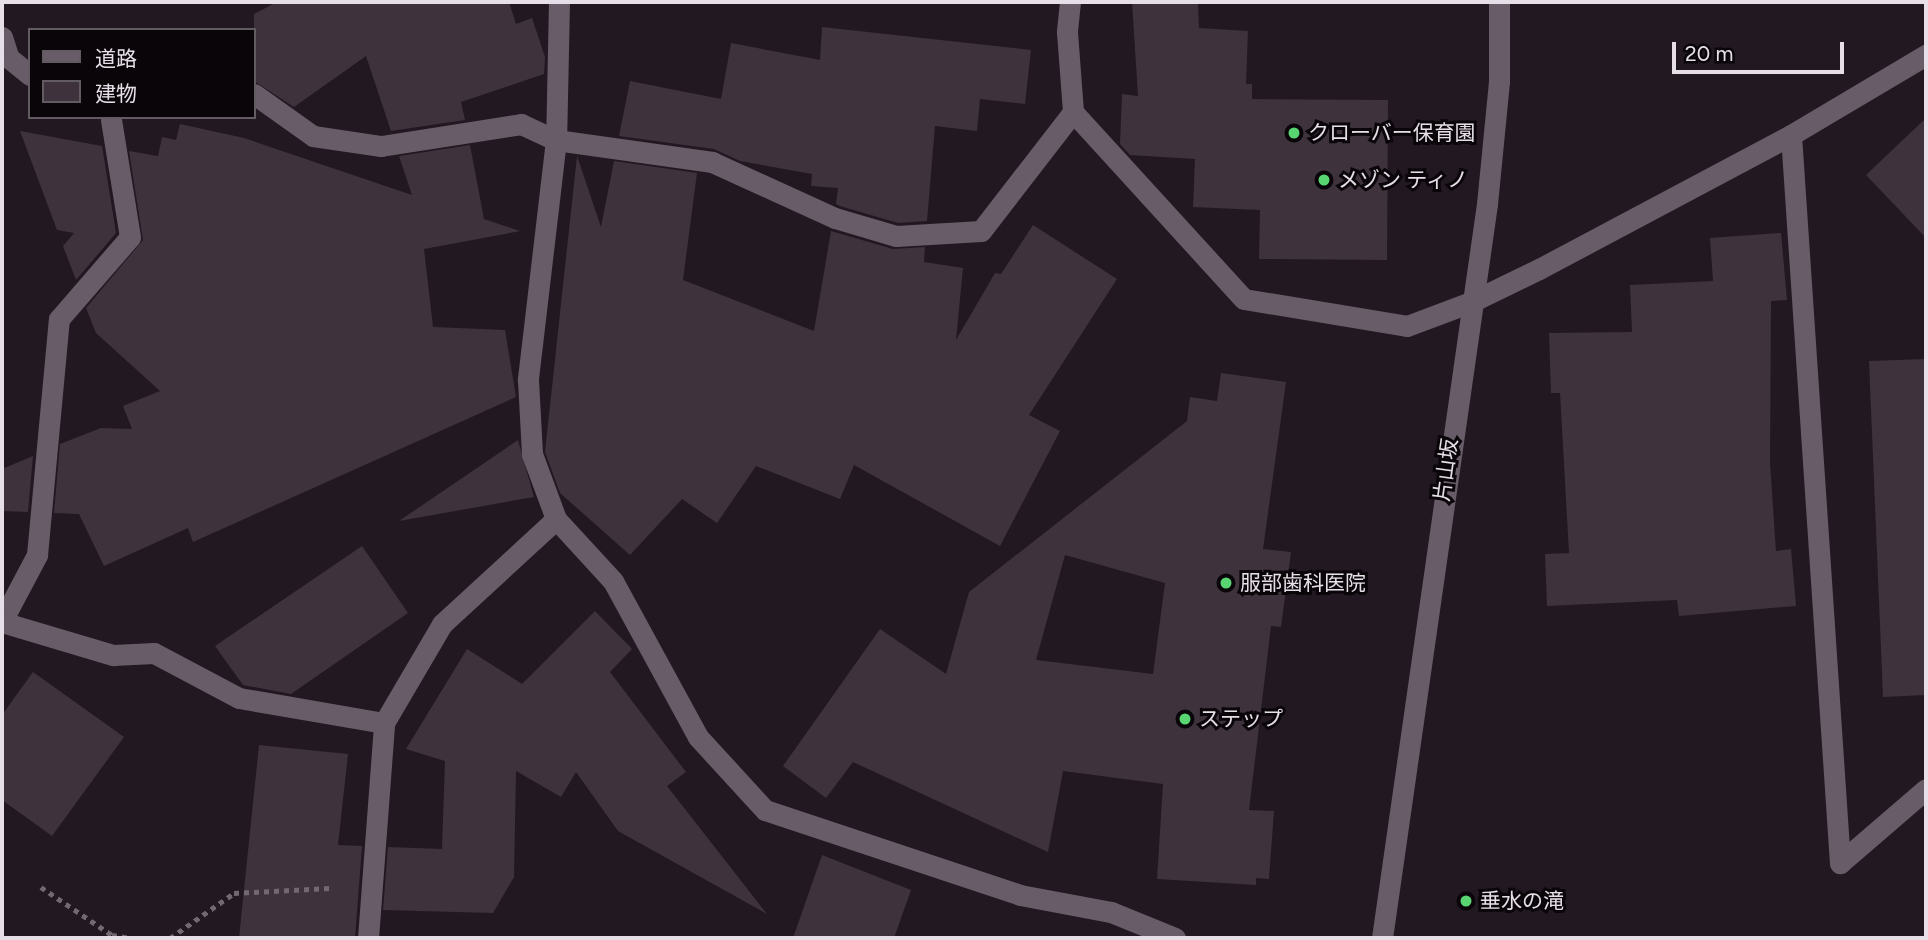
<!DOCTYPE html>
<meta charset="utf-8">
<style>
body{margin:0}
#map{position:relative;width:1928px;height:940px;overflow:hidden;background:#221822;font-family:Figtree,"Noto Sans JP",sans-serif}
div>[style]{position:absolute}
.building>*{inset:0;background:#3e323d}
.path>*{height:4.5px;margin-top:-2.25px;transform-origin:0;background:repeating-linear-gradient(90deg,#716871 0 5px,transparent 0 10px)}
.minor>*{height:21px;margin:-10.5px;padding:0 10.5px;transform-origin:10.5px;border-radius:10.5px;background:#695c69}
.dots>*{width:19px;height:19px;translate:-50% -50%;box-sizing:border-box;border:4px solid #090509;border-radius:50%}
span{translate:-50% -50%;white-space:nowrap;text-align:center;line-height:1.15;-webkit-text-stroke:6px #090509;paint-order:stroke}
.poi-label{font-size:21px;color:#e7dfe7}
.left{translate:0 -50%;text-align:left}
.street-label{font-size:21px;color:#e7dfe7}
.frame{position:absolute;inset:0;border:4px solid #e7dfe7;pointer-events:none}
.legend{position:absolute;left:28px;top:28px;width:228px;height:91px;box-sizing:border-box;background:#090509;border:2px solid #625c62;margin:0;padding:9px 12px;list-style:none;font-size:21px;color:#e7dfe7}
.legend li{display:flex;align-items:center;gap:14px;height:35px}
.legend b{width:35px;border:2px solid #625c62}
.scale{position:absolute;left:1672px;top:42px;width:172px;height:32px;box-sizing:border-box;border:4px solid #e7dfe7;border-top:0;padding-left:9px;font-size:21px;line-height:24px;white-space:nowrap;color:#e7dfe7;-webkit-text-stroke:5px #090509;paint-order:stroke}
</style>
<div id="map">
<div class="building">
<i style="clip-path:polygon(277px 2px,509px 2px,516px 24px,532px 18px,545px 57px,544px 74px,461px 102px,465px 120px,391px 131px,366px 56px,294px 107px,254px 81px,254px 14px)"></i>
<i style="clip-path:polygon(1132px 2px,1198px 2px,1199px 28px,1248px 31px,1246px 84px,1252px 84px,1252px 99px,1388px 100px,1387px 260px,1259px 259px,1260px 210px,1193px 207px,1195px 159px,1130px 155px,1120px 144px,1122px 94px,1138px 96px)"></i>
<i style="clip-path:polygon(822px 27px,1031px 50px,1025px 104px,980px 99px,977px 131px,935px 126px,927px 221px,898px 223px,840px 206px,836px 204px,838px 188px,811px 186px,812px 174px,740px 161px,714px 149px,619px 136px,630px 81px,721px 99px,731px 43px,820px 60px)"></i>
<i style="clip-path:polygon(1926px 118px,1926px 238px,1866px 175px)"></i>
<i style="clip-path:polygon(180px 124px,244px 138px,412px 195px,399px 156px,470px 145px,484px 219px,520px 231px,424px 249px,433px 327px,505px 330px,516px 397px,193px 542px,188px 528px,104px 566px,79px 514px,54px 513px,60px 444px,101px 428px,132px 429px,123px 406px,160px 391px,96px 333px,86px 308px,143px 240px,129px 151px,158px 156px,162px 137px,176px 140px)"></i>
<i style="clip-path:polygon(20px 131px,102px 146px,116px 233px,76px 280px,63px 246px,74px 233px,57px 230px)"></i>
<i style="clip-path:polygon(577px 156px,601px 227px,614px 161px,697px 173px,683px 280px,814px 331px,831px 231px,893px 249px,925px 247px,924px 262px,963px 268px,956px 340px,995px 273px,1001px 274px,1033px 225px,1117px 279px,1029px 415px,1060px 431px,1000px 546px,854px 465px,840px 499px,756px 466px,717px 523px,682px 499px,630px 555px,560px 493px,545px 452px)"></i>
<i style="clip-path:polygon(1781px 233px,1787px 300px,1771px 301px,1770px 463px,1776px 551px,1791px 549px,1796px 606px,1679px 616px,1677px 600px,1547px 606px,1545px 554px,1569px 553px,1560px 393px,1551px 393px,1549px 333px,1632px 332px,1630px 285px,1713px 281px,1710px 238px)"></i>
<i style="clip-path:polygon(1926px 359px,1926px 695px,1883px 697px,1869px 361px)"></i>
<i style="clip-path:polygon(evenodd,1221px 373px,1286px 382px,1263px 549px,1291px 552px,1281px 627px,1271px 626px,1249px 810px,1274px 811px,1269px 879px,1256px 878px,1256px 885px,1157px 879px,1163px 784px,1063px 771px,1048px 852px,853px 762px,826px 798px,783px 766px,880px 629px,946px 674px,969px 592px,1187px 421px,1190px 397px,1217px 401px,1221px 373px,1065px 555px,1165px 583px,1153px 674px,1036px 660px,1065px 555px)"></i>
<i style="clip-path:polygon(518px 440px,534px 497px,399px 521px)"></i>
<i style="clip-path:polygon(33px 456px,28px 512px,2px 511px,2px 469px)"></i>
<i style="clip-path:polygon(362px 546px,408px 613px,291px 694px,243px 685px,215px 646px)"></i>
<i style="clip-path:polygon(595px 611px,632px 649px,610px 672px,686px 772px,667px 786px,767px 914px,618px 831px,576px 772px,561px 797px,516px 771px,514px 877px,493px 913px,383px 910px,388px 847px,442px 849px,445px 761px,406px 749px,467px 649px,522px 684px)"></i>
<i style="clip-path:polygon(33px 672px,124px 737px,52px 836px,2px 800px,2px 715px)"></i>
<i style="clip-path:polygon(259px 745px,348px 754px,338px 845px,362px 846px,355px 938px,239px 938px)"></i>
<i style="clip-path:polygon(822px 855px,911px 890px,894px 938px,793px 938px)"></i>
</div>
<div class="path">
<i style="left:41px;top:887px;width:86px;rotate:34.1deg"></i>
<i style="left:112px;top:935px;width:19px;rotate:9deg"></i>
<i style="left:170px;top:938px;width:78px;rotate:-35.1deg"></i>
<i style="left:234px;top:893px;width:96px;rotate:-3deg"></i>
</div>
<div class="minor">
<i style="left:559px;top:2px;width:138px;rotate:91.2deg"></i>
<i style="left:556px;top:140px;width:242px;rotate:96.7deg"></i>
<i style="left:528px;top:380px;width:74px;rotate:86.9deg"></i>
<i style="left:532px;top:454px;width:69px;rotate:69.7deg"></i>
<i style="left:556px;top:519px;width:84px;rotate:47.4deg"></i>
<i style="left:613px;top:581px;width:178px;rotate:61.4deg"></i>
<i style="left:698px;top:737px;width:99px;rotate:47.5deg"></i>
<i style="left:765px;top:810px;width:269px;rotate:18.4deg"></i>
<i style="left:1020px;top:895px;width:93px;rotate:10.6deg"></i>
<i style="left:1111px;top:912px;width:69px;rotate:22.1deg"></i>
<i style="left:1070px;top:2px;width:30px;rotate:96deg"></i>
<i style="left:1067px;top:32px;width:80px;rotate:85.7deg"></i>
<i style="left:1073px;top:112px;width:253px;rotate:47.6deg"></i>
<i style="left:1244px;top:299px;width:165px;rotate:9.4deg"></i>
<i style="left:1407px;top:326px;width:68px;rotate:-20.6deg"></i>
<i style="left:1471px;top:302px;width:76px;rotate:-25.9deg"></i>
<i style="left:1539px;top:269px;width:285px;rotate:-28deg"></i>
<i style="left:1791px;top:135px;width:157px;rotate:-30.7deg"></i>
<i style="left:2px;top:37px;width:22px;rotate:72deg"></i>
<i style="left:9px;top:58px;width:27px;rotate:39deg"></i>
<i style="left:254px;top:94px;width:72px;rotate:35.4deg"></i>
<i style="left:313px;top:136px;width:69px;rotate:8.4deg"></i>
<i style="left:381px;top:146px;width:142px;rotate:-8.9deg"></i>
<i style="left:521px;top:124px;width:38px;rotate:25deg"></i>
<i style="left:556px;top:140px;width:158px;rotate:8deg"></i>
<i style="left:712px;top:162px;width:135px;rotate:24.5deg"></i>
<i style="left:835px;top:218px;width:64px;rotate:16.4deg"></i>
<i style="left:896px;top:236px;width:85px;rotate:-3.4deg"></i>
<i style="left:981px;top:231px;width:150px;rotate:-52.3deg"></i>
<i style="left:1791px;top:135px;width:730px;rotate:86.15deg"></i>
<i style="left:1840px;top:863px;width:113px;rotate:-40.7deg"></i>
<i style="left:2px;top:621px;width:75px;rotate:-62.1deg"></i>
<i style="left:37px;top:555px;width:237px;rotate:-84.7deg"></i>
<i style="left:59px;top:319px;width:108px;rotate:-49.1deg"></i>
<i style="left:130px;top:237px;width:119px;rotate:-99.2deg"></i>
<i style="left:2px;top:622px;width:116px;rotate:16.6deg"></i>
<i style="left:113px;top:655px;width:41px;rotate:-2.8deg"></i>
<i style="left:154px;top:653px;width:96px;rotate:27.9deg"></i>
<i style="left:239px;top:698px;width:147px;rotate:9.8deg"></i>
<i style="left:368px;top:938px;width:216px;rotate:-85.7deg"></i>
<i style="left:384px;top:723px;width:115px;rotate:-59.6deg"></i>
<i style="left:442px;top:624px;width:155px;rotate:-42.6deg"></i>
<i style="left:1382px;top:938px;width:741px;rotate:-81.86deg"></i>
<i style="left:1487px;top:204px;width:124px;rotate:-84.4deg"></i>
<i style="left:1499px;top:81px;width:79px;rotate:-90deg"></i>
</div>
<div class="dots">
<i style="left:1294px;top:133px;background:#58d570"></i>
<i style="left:1324px;top:180px;background:#58d570"></i>
<i style="left:1226px;top:583px;background:#58d570"></i>
<i style="left:1185px;top:719px;background:#58d570"></i>
<i style="left:1466px;top:901px;background:#58d570"></i>
</div>
<div class="poi-label">
<span class="left" style="left:1308px;top:133px">クローバー保育園</span>
<span class="left" style="left:1338px;top:180px">メゾン ティノ</span>
<span class="left" style="left:1240px;top:583px">服部歯科医院</span>
<span class="left" style="left:1199px;top:719px">ステップ</span>
<span class="left" style="left:1480px;top:901px">垂水の滝</span>
</div>
<div class="street-label">
<span style="left:1446px;top:470px;rotate:-82deg">片山坂</span>
</div>
<div class="frame"></div>
<ul class="legend">
<li><b style="height:9px;background:#695c69"></b>道路</li>
<li><b style="height:19px;background:#3e323d"></b>建物</li>
</ul>
<div class="scale">20 m</div>
</div>
